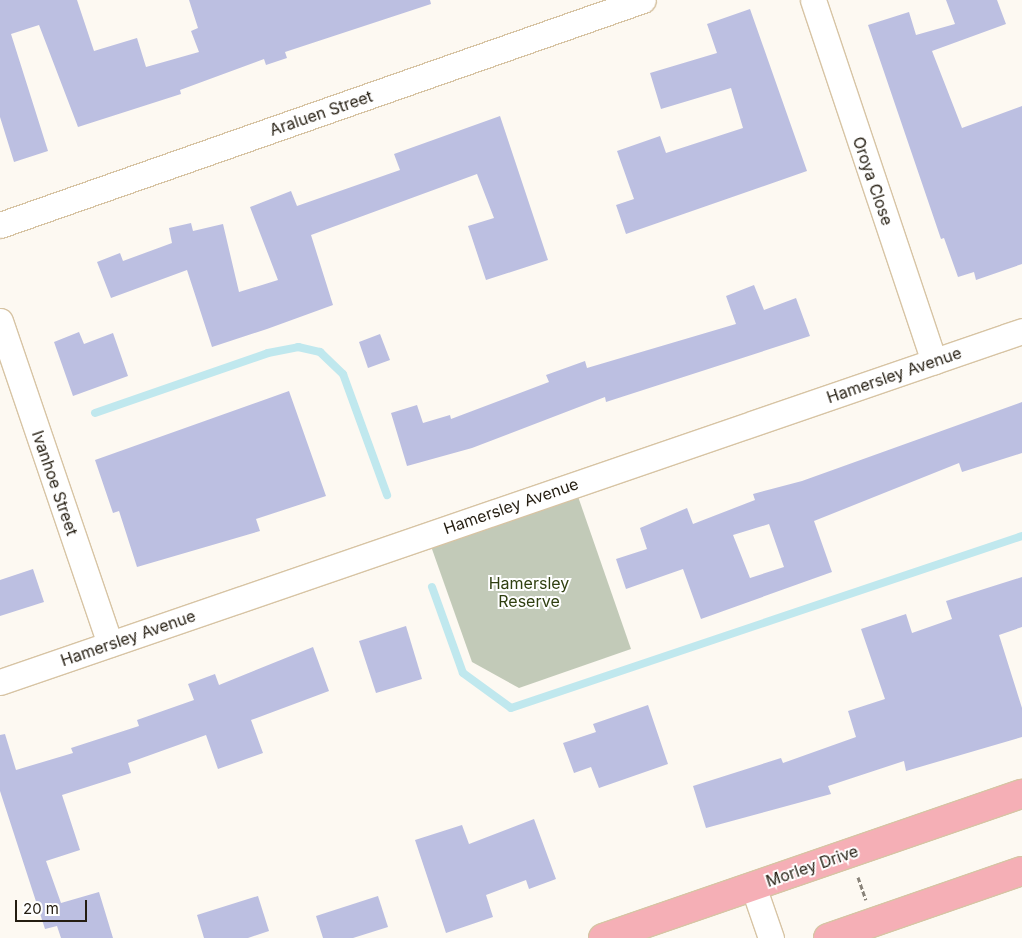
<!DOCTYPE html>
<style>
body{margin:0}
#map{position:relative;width:1022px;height:938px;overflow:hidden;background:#fdf9f2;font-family:Inter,sans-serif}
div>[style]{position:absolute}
.green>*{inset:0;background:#c2cab8}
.stream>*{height:8px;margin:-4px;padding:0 4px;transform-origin:4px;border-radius:4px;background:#c0e8ee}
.building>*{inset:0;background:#bcbfe1}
.path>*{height:3px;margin-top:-1.5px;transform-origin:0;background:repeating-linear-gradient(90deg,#898379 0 5px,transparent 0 7.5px)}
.roads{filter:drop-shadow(1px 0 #d7c4a4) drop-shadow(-1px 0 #d7c4a4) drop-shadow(0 1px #d7c4a4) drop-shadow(0 -1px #d7c4a4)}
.minor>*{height:25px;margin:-12.5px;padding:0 12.5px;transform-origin:12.5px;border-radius:12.5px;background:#fff}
.major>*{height:28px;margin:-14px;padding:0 14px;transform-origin:14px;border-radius:14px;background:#f5afb6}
span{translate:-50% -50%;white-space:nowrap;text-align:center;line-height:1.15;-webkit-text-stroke:4px #fff;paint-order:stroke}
.street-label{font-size:16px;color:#241d11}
.park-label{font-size:16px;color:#2f3f10}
.scale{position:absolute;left:15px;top:900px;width:72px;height:22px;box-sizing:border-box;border:2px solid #241d11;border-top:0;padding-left:6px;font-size:15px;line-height:18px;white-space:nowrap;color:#241d11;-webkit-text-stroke:4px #fff;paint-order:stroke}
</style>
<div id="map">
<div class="green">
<i style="clip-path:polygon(574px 485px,631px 649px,519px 688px,472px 662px,427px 535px)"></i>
</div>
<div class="stream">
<i style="left:95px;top:413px;width:183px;rotate:-19.1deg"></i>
<i style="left:268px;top:353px;width:31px;rotate:-11deg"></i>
<i style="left:298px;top:347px;width:23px;rotate:13deg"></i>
<i style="left:320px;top:352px;width:32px;rotate:44deg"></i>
<i style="left:343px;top:374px;width:129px;rotate:70deg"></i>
<i style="left:432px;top:587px;width:91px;rotate:70.2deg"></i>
<i style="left:463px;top:673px;width:59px;rotate:36.1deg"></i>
<i style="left:511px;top:708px;width:539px;rotate:-18.6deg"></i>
</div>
<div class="building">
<i style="clip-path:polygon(0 0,77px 0,94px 51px,137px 38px,146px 67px,199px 52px,191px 31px,198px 28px,189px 0,430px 0,431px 4px,285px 52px,287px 58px,266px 65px,264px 59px,180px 90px,181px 94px,78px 127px,39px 25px,11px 34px,48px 151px,14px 162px,0 117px)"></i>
<i style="clip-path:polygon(946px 0,997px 0,1006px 24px,932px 51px,962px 128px,1022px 106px,1022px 264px,976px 280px,974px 272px,958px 277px,944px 238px,941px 239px,868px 25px,909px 12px,916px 35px,955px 24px)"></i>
<i style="clip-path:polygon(750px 9px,807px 171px,626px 234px,616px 205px,634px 199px,617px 151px,660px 136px,666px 153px,743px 128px,731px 88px,661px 109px,650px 73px,717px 53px,707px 24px)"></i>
<i style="clip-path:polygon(500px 116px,548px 260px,486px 280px,468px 226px,494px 218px,477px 174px,311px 235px,333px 305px,267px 329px,212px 347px,187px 270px,111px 298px,97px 262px,120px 253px,123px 261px,172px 243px,169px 228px,191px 223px,193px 231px,223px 224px,239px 292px,278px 280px,250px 207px,291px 191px,297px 206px,400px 170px,394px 154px)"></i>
<i style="clip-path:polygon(754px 285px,764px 310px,796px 298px,810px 336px,606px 402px,605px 397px,472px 448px,407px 466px,391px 413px,417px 405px,423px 423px,450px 415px,451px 419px,549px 382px,546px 375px,585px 361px,587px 368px,736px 324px,726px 296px)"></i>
<i style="clip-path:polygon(79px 332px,84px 344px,113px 333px,128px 376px,73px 396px,54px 342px)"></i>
<i style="clip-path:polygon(380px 334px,390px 360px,368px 368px,359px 342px)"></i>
<i style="clip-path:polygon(289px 391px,326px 496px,256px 519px,260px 531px,137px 567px,119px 511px,113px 513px,95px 460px)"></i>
<i style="clip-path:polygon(evenodd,1022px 402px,1022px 453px,962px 472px,959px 463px,814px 521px,832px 572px,701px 619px,683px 569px,626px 589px,616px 559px,647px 549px,640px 528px,687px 508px,693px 524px,755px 500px,753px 494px,802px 481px,1022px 402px,769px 524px,784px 567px,750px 578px,733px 535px,769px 524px)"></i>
<i style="clip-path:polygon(33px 569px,44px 602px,0 616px,0 580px)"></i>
<i style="clip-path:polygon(1022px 577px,1022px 627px,999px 635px,1022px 708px,1022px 737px,906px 771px,904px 761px,828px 786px,831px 794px,706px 828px,693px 786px,781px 758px,783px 763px,856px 737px,848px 711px,885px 699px,861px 629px,906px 614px,912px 633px,952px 619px,946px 601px)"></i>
<i style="clip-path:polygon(406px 626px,422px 679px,376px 693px,359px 641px)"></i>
<i style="clip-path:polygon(313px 647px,329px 691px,251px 720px,263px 753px,218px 769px,206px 735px,128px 763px,131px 773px,62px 795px,80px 850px,46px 861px,61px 903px,99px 892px,113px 938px,61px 938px,57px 926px,45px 929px,0 791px,0 735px,5px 734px,16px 770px,73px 753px,71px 748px,139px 726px,137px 720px,194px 700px,188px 684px,215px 674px,219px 685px)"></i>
<i style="clip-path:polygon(648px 705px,668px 764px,599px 788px,591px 767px,574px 773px,563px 743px,596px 732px,593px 724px)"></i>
<i style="clip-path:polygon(534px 819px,556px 879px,529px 889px,526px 880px,486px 895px,493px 917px,446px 933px,415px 840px,462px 825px,469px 844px)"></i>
<i style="clip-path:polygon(258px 896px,269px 931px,248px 938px,204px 938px,197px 915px)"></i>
<i style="clip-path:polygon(378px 896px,388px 927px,353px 938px,323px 938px,316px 916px)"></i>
</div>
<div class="path">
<i style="left:858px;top:877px;width:24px;rotate:71deg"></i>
</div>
<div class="roads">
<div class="minor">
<i style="left:813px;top:0;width:381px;rotate:71.5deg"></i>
<i style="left:0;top:225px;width:681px;rotate:-19.29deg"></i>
<i style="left:0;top:321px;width:341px;rotate:71.2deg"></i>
<i style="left:0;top:682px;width:1081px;rotate:-18.95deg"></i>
<i style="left:753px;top:886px;width:55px;rotate:70.9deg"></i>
</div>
<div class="major">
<i style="left:603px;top:938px;width:443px;rotate:-19deg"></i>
<i style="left:828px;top:938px;width:205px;rotate:-19.1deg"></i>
</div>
</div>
<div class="street-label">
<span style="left:321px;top:113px;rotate:-19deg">Araluen Street</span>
<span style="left:873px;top:181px;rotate:71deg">Oroya Close</span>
<span style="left:894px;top:375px;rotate:-19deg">Hamersley Avenue</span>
<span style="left:55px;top:483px;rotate:71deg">Ivanhoe Street</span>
<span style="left:511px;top:506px;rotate:-19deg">Hamersley Avenue</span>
<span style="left:128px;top:638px;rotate:-19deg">Hamersley Avenue</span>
<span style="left:812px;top:866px;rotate:-19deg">Morley Drive</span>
</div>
<div class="park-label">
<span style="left:529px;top:592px">Hamersley<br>Reserve</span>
</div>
<div class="scale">20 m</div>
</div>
